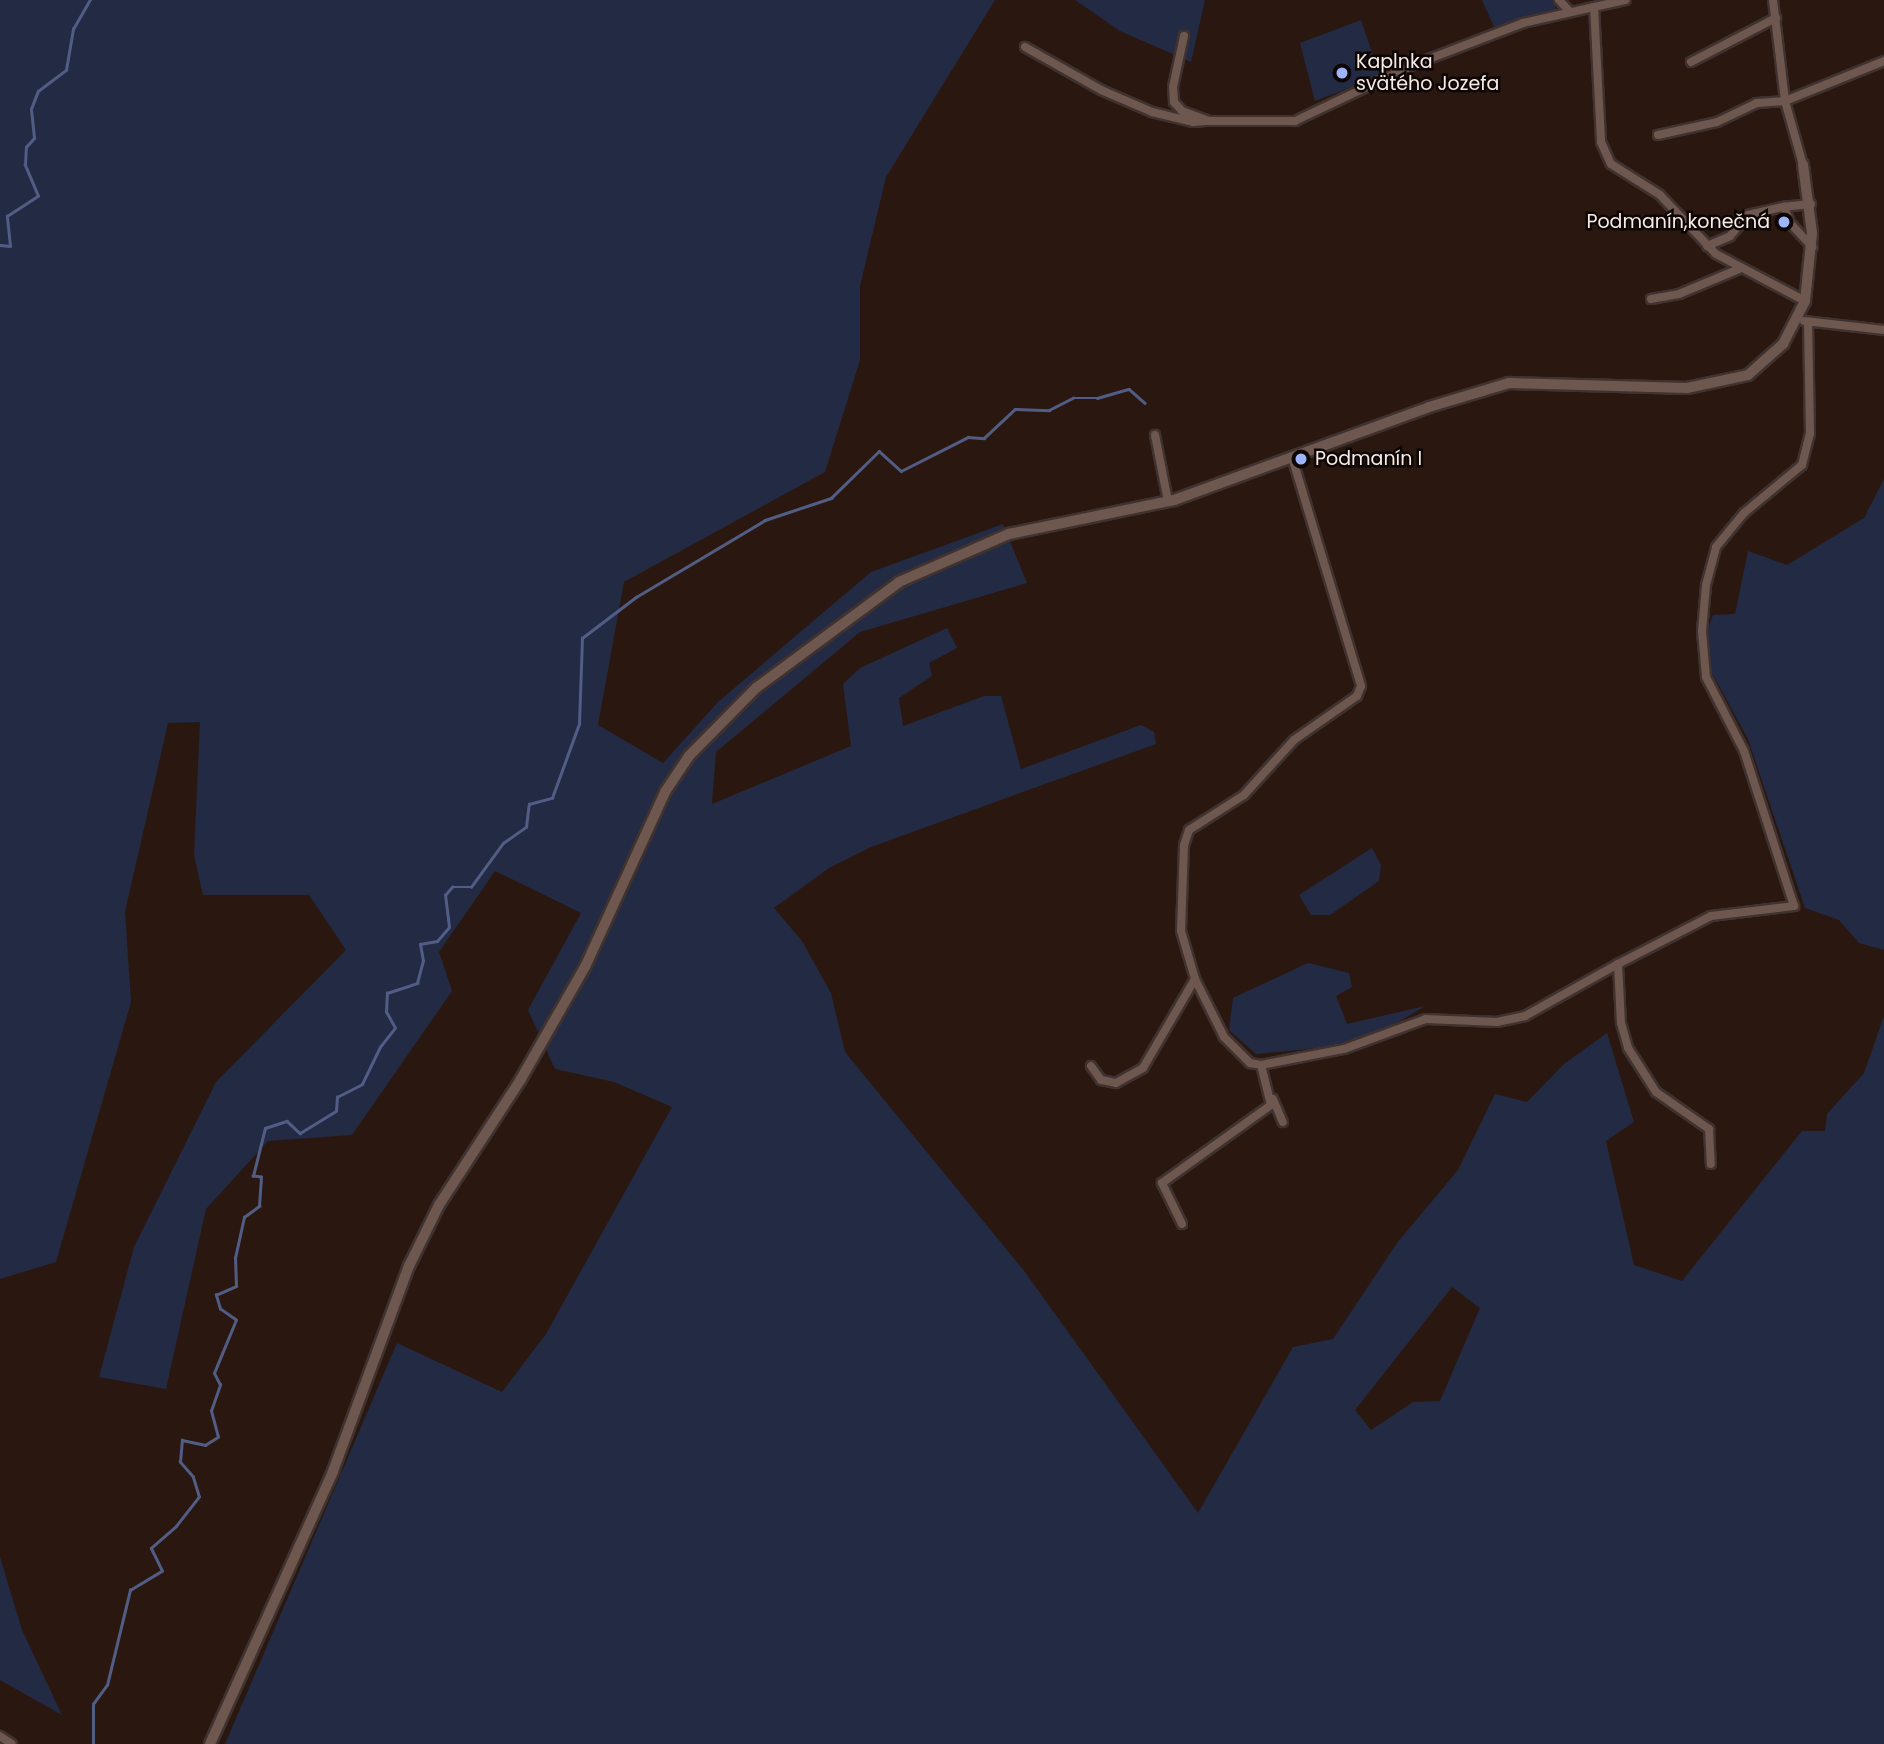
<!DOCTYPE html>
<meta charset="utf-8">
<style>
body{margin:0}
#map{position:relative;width:1884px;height:1744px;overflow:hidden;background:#2a1810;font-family:Poppins,sans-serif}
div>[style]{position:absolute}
.green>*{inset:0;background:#232a44}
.stream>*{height:2.5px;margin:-1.25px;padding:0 1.25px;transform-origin:1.25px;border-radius:1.25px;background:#515d85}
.roads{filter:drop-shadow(2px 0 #40322f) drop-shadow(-2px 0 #40322f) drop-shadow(0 2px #40322f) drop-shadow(0 -2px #40322f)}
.street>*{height:8px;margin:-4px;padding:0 4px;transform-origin:4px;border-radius:4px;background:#6d574e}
.secondary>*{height:10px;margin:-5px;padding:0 5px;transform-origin:5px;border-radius:5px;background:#6d574e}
.dots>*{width:19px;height:19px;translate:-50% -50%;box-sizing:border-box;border:4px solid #0d0604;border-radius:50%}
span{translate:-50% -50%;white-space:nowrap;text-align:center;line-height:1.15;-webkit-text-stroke:5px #0d0604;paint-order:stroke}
.poi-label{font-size:19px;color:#f8ebe5}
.left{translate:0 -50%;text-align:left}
.right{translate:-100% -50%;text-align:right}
</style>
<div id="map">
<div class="green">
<i style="clip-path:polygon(evenodd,0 0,995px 0,886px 177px,860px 286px,860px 360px,825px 472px,624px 582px,598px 725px,663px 763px,718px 702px,871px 572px,1003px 524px,1027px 583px,860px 632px,716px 752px,712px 804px,851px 746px,843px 684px,860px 668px,947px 628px,957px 648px,929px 663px,932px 676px,899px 698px,903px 726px,984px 696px,1001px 696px,1021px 769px,1141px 725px,1154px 732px,1156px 744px,871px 847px,829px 868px,774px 908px,802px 941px,831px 993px,845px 1052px,1025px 1272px,1198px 1513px,1293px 1347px,1333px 1339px,1397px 1243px,1458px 1170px,1495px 1094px,1527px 1102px,1564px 1064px,1607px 1033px,1634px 1122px,1606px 1141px,1634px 1265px,1682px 1281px,1802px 1131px,1825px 1131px,1827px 1114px,1864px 1073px,1884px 1016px,1884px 1744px,225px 1744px,397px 1343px,502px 1392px,546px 1334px,672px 1107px,614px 1082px,555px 1069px,528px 1010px,581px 913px,495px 871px,439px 952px,452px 991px,352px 1135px,268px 1141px,206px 1209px,166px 1389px,99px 1377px,134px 1247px,216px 1082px,346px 950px,309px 895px,203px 895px,194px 855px,200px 722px,168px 723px,125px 912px,131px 1002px,56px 1262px,0 1279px,0 0,1452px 1287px,1480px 1308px,1440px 1401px,1413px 1402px,1371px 1430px,1355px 1410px,1452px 1287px)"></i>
<i style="clip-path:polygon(1075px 0,1205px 0,1191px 62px,1120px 31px)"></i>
<i style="clip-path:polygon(1482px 0,1553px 0,1556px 10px,1494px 27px)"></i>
<i style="clip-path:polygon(1361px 20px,1380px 76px,1315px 101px,1300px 43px)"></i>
<i style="clip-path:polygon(1884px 479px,1884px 950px,1859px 943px,1839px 920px,1805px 908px,1748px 739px,1712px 673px,1705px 637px,1713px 615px,1735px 614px,1748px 551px,1787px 565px,1864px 518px)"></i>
<i style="clip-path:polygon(1372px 848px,1381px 865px,1379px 881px,1330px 915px,1311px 915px,1299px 895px)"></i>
<i style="clip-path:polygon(1308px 963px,1349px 973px,1352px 987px,1336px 996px,1347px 1024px,1425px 1006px,1385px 1030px,1328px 1047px,1256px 1054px,1229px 1030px,1233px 998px)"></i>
<i style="clip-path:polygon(0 1557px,22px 1630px,62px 1715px,0 1680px)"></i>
</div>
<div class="stream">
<i style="left:0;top:245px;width:10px;rotate:6deg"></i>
<i style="left:10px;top:246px;width:30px;rotate:-96deg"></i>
<i style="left:7px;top:216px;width:37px;rotate:-33deg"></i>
<i style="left:38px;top:196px;width:34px;rotate:-113deg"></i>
<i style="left:25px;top:165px;width:18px;rotate:-87deg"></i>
<i style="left:26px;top:147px;width:12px;rotate:-48deg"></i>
<i style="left:34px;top:138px;width:29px;rotate:-96deg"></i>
<i style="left:31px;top:109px;width:19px;rotate:-69deg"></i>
<i style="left:38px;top:91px;width:35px;rotate:-37deg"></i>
<i style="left:66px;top:70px;width:42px;rotate:-80.3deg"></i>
<i style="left:73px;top:29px;width:34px;rotate:-60deg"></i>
<i style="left:93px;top:1744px;width:40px;rotate:-90deg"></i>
<i style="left:93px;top:1704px;width:24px;rotate:-54deg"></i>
<i style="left:107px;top:1685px;width:98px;rotate:-76.4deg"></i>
<i style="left:130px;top:1590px;width:37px;rotate:-31deg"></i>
<i style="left:162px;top:1571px;width:25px;rotate:-116deg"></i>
<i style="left:151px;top:1548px;width:33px;rotate:-41deg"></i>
<i style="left:176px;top:1526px;width:37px;rotate:-52deg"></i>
<i style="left:199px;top:1497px;width:21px;rotate:-107deg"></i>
<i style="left:193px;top:1477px;width:20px;rotate:-131deg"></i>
<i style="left:180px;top:1462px;width:22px;rotate:-85deg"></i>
<i style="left:182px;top:1440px;width:24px;rotate:12deg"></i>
<i style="left:205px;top:1445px;width:15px;rotate:-32deg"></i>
<i style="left:218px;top:1437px;width:27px;rotate:-105deg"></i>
<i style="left:211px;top:1411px;width:28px;rotate:-71deg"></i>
<i style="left:220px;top:1385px;width:13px;rotate:-117deg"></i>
<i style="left:214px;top:1373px;width:57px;rotate:-67.5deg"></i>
<i style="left:236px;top:1320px;width:19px;rotate:-145deg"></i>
<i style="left:220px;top:1309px;width:15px;rotate:-106deg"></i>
<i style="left:216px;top:1295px;width:22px;rotate:-24deg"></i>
<i style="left:236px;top:1286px;width:28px;rotate:-92deg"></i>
<i style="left:235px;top:1258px;width:42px;rotate:-77.6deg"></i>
<i style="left:244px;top:1217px;width:19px;rotate:-36deg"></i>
<i style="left:259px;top:1206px;width:29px;rotate:-86deg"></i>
<i style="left:261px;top:1177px;width:8px;rotate:-173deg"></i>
<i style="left:253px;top:1176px;width:49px;rotate:-76deg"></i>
<i style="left:265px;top:1128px;width:23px;rotate:-18deg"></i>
<i style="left:287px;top:1121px;width:18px;rotate:43deg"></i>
<i style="left:300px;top:1133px;width:42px;rotate:-31.4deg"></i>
<i style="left:336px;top:1111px;width:14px;rotate:-86deg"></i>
<i style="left:337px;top:1097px;width:28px;rotate:-27deg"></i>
<i style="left:362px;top:1084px;width:41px;rotate:-64.1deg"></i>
<i style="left:380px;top:1047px;width:24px;rotate:-52deg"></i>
<i style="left:395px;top:1028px;width:18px;rotate:-119deg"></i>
<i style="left:386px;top:1012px;width:19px;rotate:-87deg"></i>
<i style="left:387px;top:993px;width:32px;rotate:-18deg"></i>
<i style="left:417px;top:983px;width:23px;rotate:-75deg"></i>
<i style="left:423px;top:961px;width:17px;rotate:-100deg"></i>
<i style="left:420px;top:944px;width:17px;rotate:-10deg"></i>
<i style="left:437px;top:941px;width:18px;rotate:-49deg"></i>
<i style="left:449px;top:927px;width:32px;rotate:-97deg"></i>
<i style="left:445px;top:895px;width:11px;rotate:-49deg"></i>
<i style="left:452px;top:887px;width:19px"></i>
<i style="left:471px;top:887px;width:54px;rotate:-54deg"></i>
<i style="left:503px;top:843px;width:28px;rotate:-35deg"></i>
<i style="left:526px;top:827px;width:23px;rotate:-83deg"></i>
<i style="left:529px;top:804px;width:24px;rotate:-15deg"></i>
<i style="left:552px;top:798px;width:79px;rotate:-70deg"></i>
<i style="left:579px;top:724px;width:86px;rotate:-88deg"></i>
<i style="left:582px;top:638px;width:68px;rotate:-37.2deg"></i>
<i style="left:636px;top:597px;width:150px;rotate:-30.8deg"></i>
<i style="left:765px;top:520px;width:70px;rotate:-18.4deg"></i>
<i style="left:831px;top:498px;width:67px;rotate:-44.4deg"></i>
<i style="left:879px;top:451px;width:30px;rotate:42deg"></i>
<i style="left:901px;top:471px;width:75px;rotate:-26.9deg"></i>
<i style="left:968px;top:437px;width:16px;rotate:4deg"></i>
<i style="left:984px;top:438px;width:42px;rotate:-43.1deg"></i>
<i style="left:1015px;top:409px;width:34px;rotate:2deg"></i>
<i style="left:1049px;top:410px;width:27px;rotate:-27deg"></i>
<i style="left:1073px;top:398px;width:24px"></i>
<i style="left:1097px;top:398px;width:33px;rotate:-16deg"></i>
<i style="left:1129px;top:389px;width:21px;rotate:41deg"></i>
</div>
<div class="roads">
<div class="street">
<i style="left:1559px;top:0;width:16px;rotate:47deg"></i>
<i style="left:1773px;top:0;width:102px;rotate:83.2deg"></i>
<i style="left:1785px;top:101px;width:66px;rotate:74.3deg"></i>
<i style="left:1594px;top:7px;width:135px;rotate:87deg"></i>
<i style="left:1601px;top:142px;width:24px;rotate:66deg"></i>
<i style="left:1611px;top:164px;width:58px;rotate:32.3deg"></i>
<i style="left:1660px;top:195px;width:81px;rotate:46.5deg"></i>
<i style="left:1716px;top:254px;width:101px;rotate:27.8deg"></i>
<i style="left:1184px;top:36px;width:52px;rotate:102.2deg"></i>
<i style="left:1173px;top:87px;width:15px;rotate:86deg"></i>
<i style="left:1174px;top:102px;width:12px;rotate:48deg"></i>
<i style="left:1182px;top:111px;width:29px;rotate:20deg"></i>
<i style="left:1209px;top:121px;width:86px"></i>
<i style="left:1295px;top:121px;width:131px;rotate:-25.4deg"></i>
<i style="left:1413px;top:65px;width:118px;rotate:-20.9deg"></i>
<i style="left:1523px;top:23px;width:105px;rotate:-12.7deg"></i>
<i style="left:1025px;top:47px;width:87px;rotate:29.5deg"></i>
<i style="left:1101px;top:90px;width:56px;rotate:23.3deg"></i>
<i style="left:1152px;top:112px;width:42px;rotate:13.7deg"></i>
<i style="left:1193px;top:122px;width:13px;rotate:-4deg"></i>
<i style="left:1691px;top:62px;width:96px;rotate:-27.4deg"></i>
<i style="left:1658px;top:135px;width:60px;rotate:-12.4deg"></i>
<i style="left:1717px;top:122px;width:44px;rotate:-25.4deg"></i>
<i style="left:1757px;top:103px;width:28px;rotate:-4deg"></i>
<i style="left:1785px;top:101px;width:107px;rotate:-22deg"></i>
<i style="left:1811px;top:204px;width:27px;rotate:174deg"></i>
<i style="left:1784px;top:207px;width:17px;rotate:69deg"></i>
<i style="left:1790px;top:223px;width:33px;rotate:47deg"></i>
<i style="left:1707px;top:246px;width:25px;rotate:-23deg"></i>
<i style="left:1730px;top:236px;width:28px;rotate:-49deg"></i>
<i style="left:1748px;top:215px;width:37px;rotate:-13deg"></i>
<i style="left:1651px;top:299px;width:28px;rotate:-10deg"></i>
<i style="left:1679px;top:294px;width:65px;rotate:-22.6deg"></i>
<i style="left:1804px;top:321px;width:81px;rotate:6.4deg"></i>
<i style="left:1155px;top:435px;width:67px;rotate:78.9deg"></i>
<i style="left:1292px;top:457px;width:239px;rotate:73.2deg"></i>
<i style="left:1361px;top:686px;width:11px;rotate:112deg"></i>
<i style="left:1357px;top:696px;width:77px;rotate:145.1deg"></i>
<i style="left:1294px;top:740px;width:74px;rotate:132.3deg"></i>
<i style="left:1244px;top:795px;width:65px;rotate:147.5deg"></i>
<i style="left:1189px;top:830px;width:16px;rotate:108deg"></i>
<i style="left:1184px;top:845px;width:86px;rotate:92deg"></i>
<i style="left:1181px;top:931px;width:50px;rotate:73.7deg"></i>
<i style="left:1195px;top:979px;width:65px;rotate:63.4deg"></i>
<i style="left:1224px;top:1037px;width:37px;rotate:45deg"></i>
<i style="left:1250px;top:1063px;width:11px;rotate:10deg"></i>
<i style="left:1261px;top:1065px;width:85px;rotate:-10.9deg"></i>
<i style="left:1344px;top:1049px;width:87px;rotate:-20.1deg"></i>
<i style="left:1426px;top:1019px;width:71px;rotate:2.4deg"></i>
<i style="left:1497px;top:1022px;width:29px;rotate:-12deg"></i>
<i style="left:1525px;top:1016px;width:107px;rotate:-29.2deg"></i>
<i style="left:1618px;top:964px;width:59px;rotate:87.1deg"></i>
<i style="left:1621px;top:1023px;width:26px;rotate:74deg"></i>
<i style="left:1628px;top:1048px;width:52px;rotate:57.5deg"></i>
<i style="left:1656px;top:1092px;width:65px;rotate:34.9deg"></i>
<i style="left:1709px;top:1129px;width:35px;rotate:87deg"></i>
<i style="left:1618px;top:964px;width:105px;rotate:-27.3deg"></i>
<i style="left:1711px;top:916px;width:84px;rotate:-6.9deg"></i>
<i style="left:1794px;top:906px;width:163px;rotate:-107.9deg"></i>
<i style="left:1744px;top:751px;width:83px;rotate:-117.2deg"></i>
<i style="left:1706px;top:677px;width:46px;rotate:-95deg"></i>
<i style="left:1702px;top:631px;width:46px;rotate:-85deg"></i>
<i style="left:1706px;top:585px;width:39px;rotate:-75deg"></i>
<i style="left:1716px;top:547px;width:44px;rotate:-50.5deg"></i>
<i style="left:1744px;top:513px;width:75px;rotate:-39.6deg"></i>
<i style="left:1802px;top:465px;width:32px;rotate:-76deg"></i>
<i style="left:1810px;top:434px;width:112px;rotate:-91deg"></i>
<i style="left:1091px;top:1066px;width:17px;rotate:54deg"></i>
<i style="left:1101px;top:1080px;width:15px;rotate:11deg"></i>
<i style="left:1116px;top:1083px;width:31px;rotate:-29deg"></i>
<i style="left:1143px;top:1068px;width:103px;rotate:-59.7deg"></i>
<i style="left:1273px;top:1099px;width:25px;rotate:67deg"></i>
<i style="left:1182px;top:1224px;width:46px;rotate:-116deg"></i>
<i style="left:1162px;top:1183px;width:134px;rotate:-35.6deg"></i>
<i style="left:1271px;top:1105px;width:41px;rotate:-104deg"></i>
<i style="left:0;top:1736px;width:14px;rotate:34deg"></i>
</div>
<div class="secondary">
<i style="left:210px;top:1744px;width:299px;rotate:-65.7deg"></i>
<i style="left:333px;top:1471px;width:219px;rotate:-69.7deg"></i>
<i style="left:409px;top:1266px;width:68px;rotate:-63.8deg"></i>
<i style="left:439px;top:1205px;width:150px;rotate:-56.9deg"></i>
<i style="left:521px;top:1079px;width:129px;rotate:-60.3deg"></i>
<i style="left:585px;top:967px;width:192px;rotate:-65.4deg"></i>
<i style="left:665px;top:792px;width:43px;rotate:-56.3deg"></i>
<i style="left:689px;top:756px;width:95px;rotate:-45.4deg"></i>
<i style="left:756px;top:688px;width:178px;rotate:-36.5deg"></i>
<i style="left:899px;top:582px;width:120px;rotate:-23.6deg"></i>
<i style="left:1009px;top:534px;width:168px;rotate:-11.6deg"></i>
<i style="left:1174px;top:500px;width:271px;rotate:-20deg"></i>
<i style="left:1429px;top:407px;width:84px;rotate:-16.7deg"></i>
<i style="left:1509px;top:383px;width:178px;rotate:1.6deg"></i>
<i style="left:1687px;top:388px;width:62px;rotate:-12deg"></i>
<i style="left:1748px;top:375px;width:47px;rotate:-41.5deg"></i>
<i style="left:1783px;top:344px;width:48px;rotate:-62.9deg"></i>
<i style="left:1805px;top:301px;width:68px;rotate:-84.1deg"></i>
<i style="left:1812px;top:233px;width:69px;rotate:-97.5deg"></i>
</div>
</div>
<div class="dots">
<i style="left:1342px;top:73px;background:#9eb4fd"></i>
<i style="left:1784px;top:222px;background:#9eb4fd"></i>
<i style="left:1301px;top:459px;background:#9eb4fd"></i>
</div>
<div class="poi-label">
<span class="left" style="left:1356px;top:73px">Kaplnka<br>svätého Jozefa</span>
<span class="right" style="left:1770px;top:222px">Podmanín,konečná</span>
<span class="left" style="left:1315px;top:459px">Podmanín I</span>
</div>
</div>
